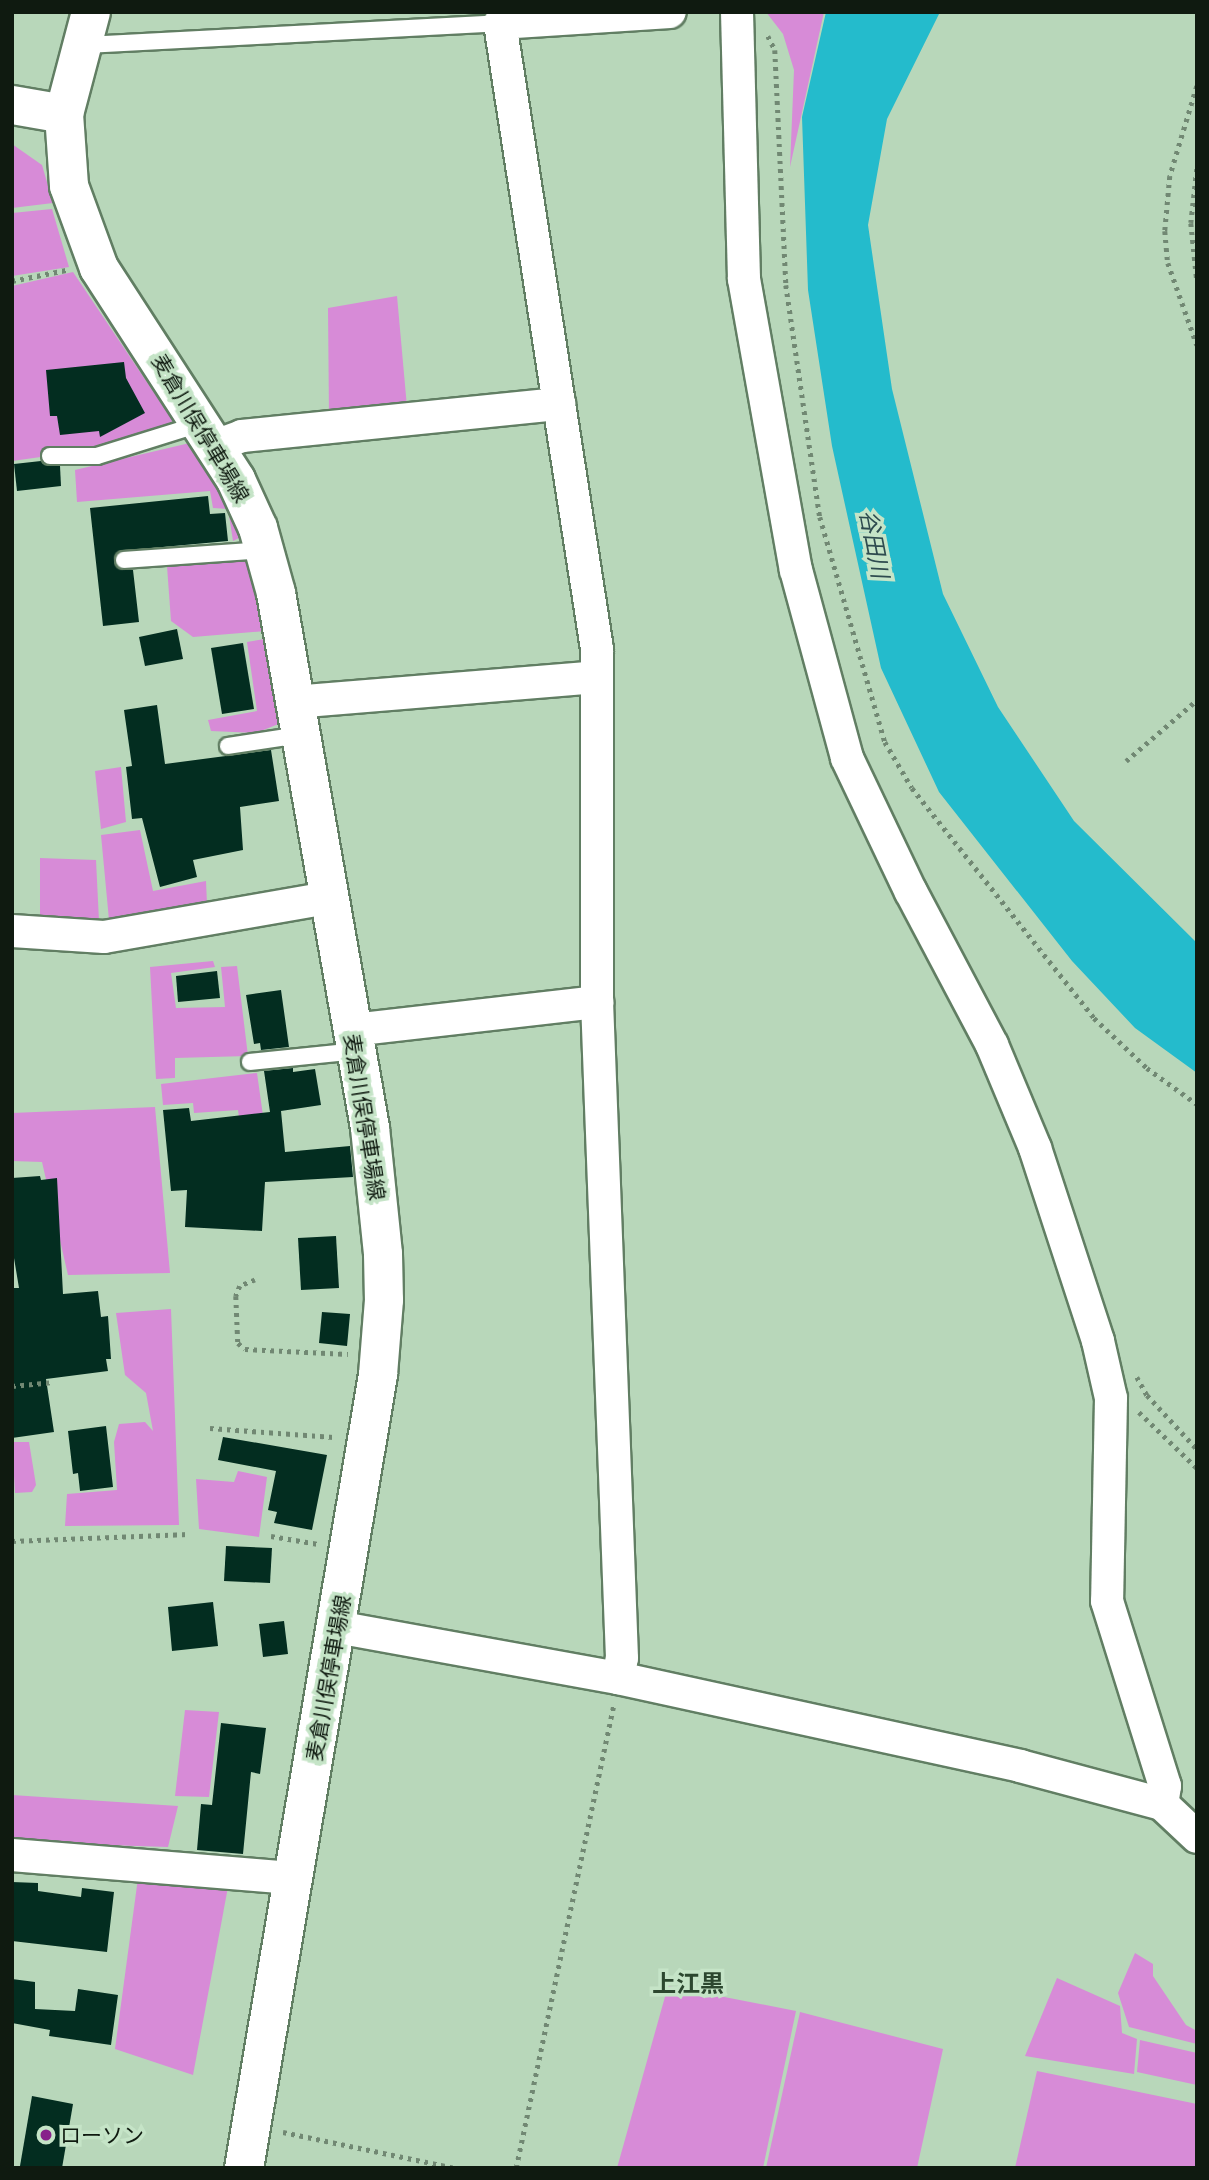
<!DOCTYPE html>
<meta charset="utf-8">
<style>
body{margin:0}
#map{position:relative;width:1209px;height:2180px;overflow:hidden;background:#b8d7ba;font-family:Mulish,"Noto Sans JP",sans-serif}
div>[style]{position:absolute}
.green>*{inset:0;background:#d78bd7}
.water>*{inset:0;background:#24bbcc}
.building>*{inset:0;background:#032d20}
.path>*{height:4.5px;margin-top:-2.25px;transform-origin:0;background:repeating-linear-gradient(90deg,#718873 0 3.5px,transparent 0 8.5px)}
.roads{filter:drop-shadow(2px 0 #617e63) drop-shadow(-2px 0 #617e63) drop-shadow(0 2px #617e63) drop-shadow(0 -2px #617e63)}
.lane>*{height:16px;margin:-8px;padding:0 8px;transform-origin:8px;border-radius:8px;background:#fff}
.street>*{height:32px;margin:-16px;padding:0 16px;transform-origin:16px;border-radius:16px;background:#fff}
.secondary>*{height:38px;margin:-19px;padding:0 19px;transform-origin:19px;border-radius:19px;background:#fff}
.dots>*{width:19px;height:19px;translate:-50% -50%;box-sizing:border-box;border:4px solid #c5e4c7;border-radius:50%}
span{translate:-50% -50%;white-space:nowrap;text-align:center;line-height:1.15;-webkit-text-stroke:7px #c5e4c7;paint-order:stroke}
.street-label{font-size:21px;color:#0f1a10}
.poi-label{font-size:21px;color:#0f1a10}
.left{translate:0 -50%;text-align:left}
.water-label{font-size:23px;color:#2e4b4f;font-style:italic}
.quarter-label{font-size:24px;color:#2c472f;font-weight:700}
.frame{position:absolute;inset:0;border:14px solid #0f1a10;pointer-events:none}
</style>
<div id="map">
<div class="green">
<i style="clip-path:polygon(766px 12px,824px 12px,790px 167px,794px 70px,783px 34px)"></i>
<i style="clip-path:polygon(12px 144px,42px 165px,53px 203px,12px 208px)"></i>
<i style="clip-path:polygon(52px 209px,69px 267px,12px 276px,12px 213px)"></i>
<i style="clip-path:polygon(73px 272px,173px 421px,120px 446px,12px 461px,12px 286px)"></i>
<i style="clip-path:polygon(397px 296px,407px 407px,329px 417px,328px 308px)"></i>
<i style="clip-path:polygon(194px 442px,223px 488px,243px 536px,233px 541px,228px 509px,213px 508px,210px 491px,77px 502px,75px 470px)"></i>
<i style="clip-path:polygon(251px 559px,266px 631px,193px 637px,171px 621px,167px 566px)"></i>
<i style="clip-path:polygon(265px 639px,281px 723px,256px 733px,211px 731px,208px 720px,257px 711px,247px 642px)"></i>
<i style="clip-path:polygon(121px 767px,126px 822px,101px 829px,95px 771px)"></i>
<i style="clip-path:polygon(140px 830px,153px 891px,206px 881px,207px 904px,109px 920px,101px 835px)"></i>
<i style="clip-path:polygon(40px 858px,96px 860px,99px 921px,40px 918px)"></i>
<i style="clip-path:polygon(213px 961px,215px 967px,171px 973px,176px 1008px,225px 1007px,221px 967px,237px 966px,248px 1056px,175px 1058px,175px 1078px,156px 1079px,150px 967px)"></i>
<i style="clip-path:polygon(257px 1073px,265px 1130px,241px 1132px,238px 1110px,194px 1113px,193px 1103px,163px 1105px,161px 1084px)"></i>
<i style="clip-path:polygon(155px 1107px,170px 1273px,68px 1275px,42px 1162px,12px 1161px,12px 1113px)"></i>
<i style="clip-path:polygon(171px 1309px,179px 1525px,65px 1526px,67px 1494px,117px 1490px,114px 1442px,119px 1424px,145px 1422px,153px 1431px,146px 1393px,125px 1375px,116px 1313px)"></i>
<i style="clip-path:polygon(12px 1442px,29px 1442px,36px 1485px,32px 1492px,15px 1493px)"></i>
<i style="clip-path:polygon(238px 1471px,267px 1477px,259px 1537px,199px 1529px,196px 1479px,234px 1482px)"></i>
<i style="clip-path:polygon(185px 1710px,219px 1712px,209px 1797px,175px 1796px)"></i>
<i style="clip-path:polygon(12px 1795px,178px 1806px,168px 1847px,12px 1842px)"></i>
<i style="clip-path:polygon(138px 1878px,228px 1887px,193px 2075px,115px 2049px)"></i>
<i style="clip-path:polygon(1135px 1953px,1153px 1964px,1153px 1976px,1186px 2025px,1197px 2031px,1197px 2044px,1129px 2027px,1118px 1993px)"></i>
<i style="clip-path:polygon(1057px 1978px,1120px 2006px,1122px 2033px,1137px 2039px,1134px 2074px,1025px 2056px)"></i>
<i style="clip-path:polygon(668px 1986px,796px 2011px,763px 2168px,617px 2168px)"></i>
<i style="clip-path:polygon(800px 2012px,943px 2049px,917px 2168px,766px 2168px)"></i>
<i style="clip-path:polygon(1140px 2040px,1197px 2053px,1197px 2085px,1137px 2072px)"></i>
<i style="clip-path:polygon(1037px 2071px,1197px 2104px,1197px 2168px,1015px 2168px)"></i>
</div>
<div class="water">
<i style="clip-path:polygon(826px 12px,940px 12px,887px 119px,868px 225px,892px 389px,943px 594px,998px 707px,1074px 821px,1197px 943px,1197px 1073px,1135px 1028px,1072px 961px,939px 792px,881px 668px,832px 446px,808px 290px,802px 117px)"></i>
</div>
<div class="building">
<i style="clip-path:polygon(124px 362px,126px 378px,145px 413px,100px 437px,99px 431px,60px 435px,57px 416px,50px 416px,46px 370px)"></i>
<i style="clip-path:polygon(41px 461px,60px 466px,61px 486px,17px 491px,14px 464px)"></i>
<i style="clip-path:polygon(208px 496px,210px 514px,225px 513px,228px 541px,119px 551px,116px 566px,133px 570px,139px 622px,103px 626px,90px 508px)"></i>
<i style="clip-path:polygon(177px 629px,183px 659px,145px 666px,139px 637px)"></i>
<i style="clip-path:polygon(243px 643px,254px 709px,222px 714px,211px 648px)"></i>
<i style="clip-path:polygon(157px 705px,165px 764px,271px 750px,279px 801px,240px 807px,243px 850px,193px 860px,197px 877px,160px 887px,142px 818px,132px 819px,126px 767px,132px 766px,124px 710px)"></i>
<i style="clip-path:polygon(217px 971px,220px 998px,178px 1002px,176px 976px)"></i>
<i style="clip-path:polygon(281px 990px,289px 1047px,261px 1050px,260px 1043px,254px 1044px,246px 995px)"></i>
<i style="clip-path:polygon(293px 1068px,293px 1072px,315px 1069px,321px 1105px,281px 1111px,285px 1152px,350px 1146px,353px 1177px,265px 1182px,262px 1231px,185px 1227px,187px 1190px,171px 1191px,163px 1110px,189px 1108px,191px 1121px,270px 1112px,264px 1071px)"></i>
<i style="clip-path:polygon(40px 1176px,41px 1180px,57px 1178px,63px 1294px,98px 1291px,101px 1317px,108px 1316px,111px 1359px,106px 1359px,108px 1371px,46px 1379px,54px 1432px,12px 1438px,12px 1288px,19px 1288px,12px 1246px,12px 1178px)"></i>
<i style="clip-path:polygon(336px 1236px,339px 1288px,301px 1290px,298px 1238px)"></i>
<i style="clip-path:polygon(322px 1312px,350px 1314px,347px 1346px,319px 1343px)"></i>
<i style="clip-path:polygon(106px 1426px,113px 1487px,80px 1491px,78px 1473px,73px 1474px,68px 1431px)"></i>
<i style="clip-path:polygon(223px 1437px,327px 1455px,312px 1530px,274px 1523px,277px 1512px,268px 1510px,276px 1471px,218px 1460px)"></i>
<i style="clip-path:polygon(226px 1546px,272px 1548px,270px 1583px,224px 1581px)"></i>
<i style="clip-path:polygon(213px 1602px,218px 1646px,172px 1651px,168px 1607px)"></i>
<i style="clip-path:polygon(284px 1621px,288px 1654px,263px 1657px,259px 1624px)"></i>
<i style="clip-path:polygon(221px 1723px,266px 1728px,260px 1774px,251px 1772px,243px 1854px,197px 1850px,201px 1804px,212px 1805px)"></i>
<i style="clip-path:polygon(12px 1882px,38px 1883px,38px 1891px,81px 1897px,82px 1888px,114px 1892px,107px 1952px,12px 1941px)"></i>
<i style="clip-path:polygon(12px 1979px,35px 1982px,35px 2009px,75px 2011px,78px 1989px,118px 1995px,111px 2045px,49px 2036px,50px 2030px,12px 2023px)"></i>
<i style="clip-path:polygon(32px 2096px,73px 2104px,62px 2168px,20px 2166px)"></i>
</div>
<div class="path">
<i style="left:768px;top:36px;width:16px;rotate:63deg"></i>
<i style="left:775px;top:50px;width:235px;rotate:87.3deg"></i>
<i style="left:786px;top:285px;width:234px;rotate:81.7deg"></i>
<i style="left:820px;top:517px;width:234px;rotate:73.9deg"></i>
<i style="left:885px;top:742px;width:53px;rotate:59.6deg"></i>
<i style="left:912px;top:788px;width:293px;rotate:51.6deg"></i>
<i style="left:1094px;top:1018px;width:73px;rotate:43.3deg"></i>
<i style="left:1147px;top:1068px;width:62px;rotate:35.8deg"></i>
<i style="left:1197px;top:86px;width:94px;rotate:106.7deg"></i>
<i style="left:1170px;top:176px;width:55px;rotate:95.2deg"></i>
<i style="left:1165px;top:231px;width:32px;rotate:85deg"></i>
<i style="left:1168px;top:263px;width:87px;rotate:70.5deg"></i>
<i style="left:1197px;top:169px;width:54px;rotate:96.3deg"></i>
<i style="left:1191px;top:223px;width:58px;rotate:84.1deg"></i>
<i style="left:12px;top:281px;width:55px;rotate:-11.5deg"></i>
<i style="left:1126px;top:761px;width:94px;rotate:-40.7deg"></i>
<i style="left:255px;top:1280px;width:16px;rotate:158deg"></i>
<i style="left:240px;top:1286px;width:11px;rotate:112deg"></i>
<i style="left:236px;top:1296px;width:47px;rotate:87.6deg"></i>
<i style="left:238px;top:1343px;width:9px;rotate:41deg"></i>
<i style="left:245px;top:1349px;width:103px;rotate:2.8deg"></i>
<i style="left:1137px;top:1377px;width:21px;rotate:61deg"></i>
<i style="left:1147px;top:1395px;width:74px;rotate:47.2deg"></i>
<i style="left:12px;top:1386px;width:42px;rotate:-5.4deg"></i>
<i style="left:1139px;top:1412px;width:81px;rotate:44deg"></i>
<i style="left:210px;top:1428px;width:124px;rotate:4.2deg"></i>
<i style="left:271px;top:1536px;width:48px;rotate:9.7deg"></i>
<i style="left:12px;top:1541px;width:177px;rotate:-2.3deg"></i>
<i style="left:283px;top:2132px;width:177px;rotate:11.8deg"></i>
<i style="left:516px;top:2168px;width:472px;rotate:-78.1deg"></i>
</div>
<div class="roads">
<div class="lane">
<i style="left:84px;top:45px;width:417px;rotate:-3deg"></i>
<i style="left:50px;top:456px;width:47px"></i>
<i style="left:97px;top:456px;width:108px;rotate:-17.3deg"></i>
<i style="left:124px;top:560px;width:140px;rotate:-4.1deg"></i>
<i style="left:228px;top:746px;width:73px;rotate:-8.7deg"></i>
<i style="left:250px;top:1062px;width:107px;rotate:-5.9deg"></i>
</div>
<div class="street">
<i style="left:737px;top:12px;width:267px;rotate:88.5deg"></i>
<i style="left:744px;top:279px;width:296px;rotate:79.9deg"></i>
<i style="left:796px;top:570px;width:195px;rotate:74.8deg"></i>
<i style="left:847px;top:758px;width:148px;rotate:64.5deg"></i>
<i style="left:911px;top:892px;width:173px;rotate:62.1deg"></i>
<i style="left:992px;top:1045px;width:112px;rotate:67.3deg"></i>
<i style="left:1035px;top:1148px;width:203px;rotate:71.9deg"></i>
<i style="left:1098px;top:1341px;width:58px;rotate:77.2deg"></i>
<i style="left:1111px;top:1398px;width:203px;rotate:91.1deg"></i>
<i style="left:1107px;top:1601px;width:194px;rotate:72.6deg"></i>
<i style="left:1165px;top:1786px;width:18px;rotate:99deg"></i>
<i style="left:215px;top:446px;width:29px;rotate:-20deg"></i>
<i style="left:242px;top:436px;width:319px;rotate:-5.8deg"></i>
<i style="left:294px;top:702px;width:303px;rotate:-4.7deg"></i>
<i style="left:12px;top:931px;width:92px;rotate:3.7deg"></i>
<i style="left:104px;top:937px;width:227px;rotate:-9.9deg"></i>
<i style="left:352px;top:1030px;width:247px;rotate:-6.5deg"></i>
<i style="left:337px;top:1627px;width:286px;rotate:10.3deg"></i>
<i style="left:618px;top:1678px;width:412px;rotate:12.3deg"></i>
<i style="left:1020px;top:1766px;width:147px;rotate:15deg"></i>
<i style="left:1162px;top:1804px;width:48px;rotate:43.3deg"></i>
<i style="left:618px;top:1678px;width:20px;rotate:-79deg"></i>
<i style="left:622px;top:1658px;width:656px;rotate:-92.18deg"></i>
<i style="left:597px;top:1002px;width:353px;rotate:-90deg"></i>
<i style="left:597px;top:649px;width:633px;rotate:-98.81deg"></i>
<i style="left:500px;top:23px;width:170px;rotate:-3.7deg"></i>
<i style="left:12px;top:1855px;width:283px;rotate:4.7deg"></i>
</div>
<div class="secondary">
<i style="left:91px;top:12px;width:106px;rotate:104.8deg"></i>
<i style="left:64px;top:114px;width:72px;rotate:86deg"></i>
<i style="left:69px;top:186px;width:87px;rotate:69.9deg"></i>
<i style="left:99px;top:268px;width:252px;rotate:57.1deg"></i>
<i style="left:236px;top:480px;width:53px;rotate:65.4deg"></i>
<i style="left:258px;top:528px;width:67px;rotate:74.5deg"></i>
<i style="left:276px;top:593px;width:543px;rotate:80.03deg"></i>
<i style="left:370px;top:1128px;width:127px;rotate:84.1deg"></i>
<i style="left:383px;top:1254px;width:46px;rotate:88.8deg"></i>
<i style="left:384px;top:1300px;width:75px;rotate:94.6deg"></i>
<i style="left:378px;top:1375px;width:804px;rotate:99.59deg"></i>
<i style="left:12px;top:105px;width:53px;rotate:9.8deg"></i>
</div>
</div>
<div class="dots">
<i style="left:46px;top:2135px;background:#87228a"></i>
</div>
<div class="street-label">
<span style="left:201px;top:428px;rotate:59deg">麦倉川俣停車場線</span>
<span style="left:365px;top:1117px;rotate:81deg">麦倉川俣停車場線</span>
<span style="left:328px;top:1678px;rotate:-80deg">麦倉川俣停車場線</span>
</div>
<div class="poi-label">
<span class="left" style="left:60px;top:2135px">ローソン</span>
</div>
<div class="water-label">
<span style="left:874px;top:544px;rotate:79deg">谷田川</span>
</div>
<div class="quarter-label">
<span style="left:688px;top:1984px">上江黒</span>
</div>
<div class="frame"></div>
</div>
